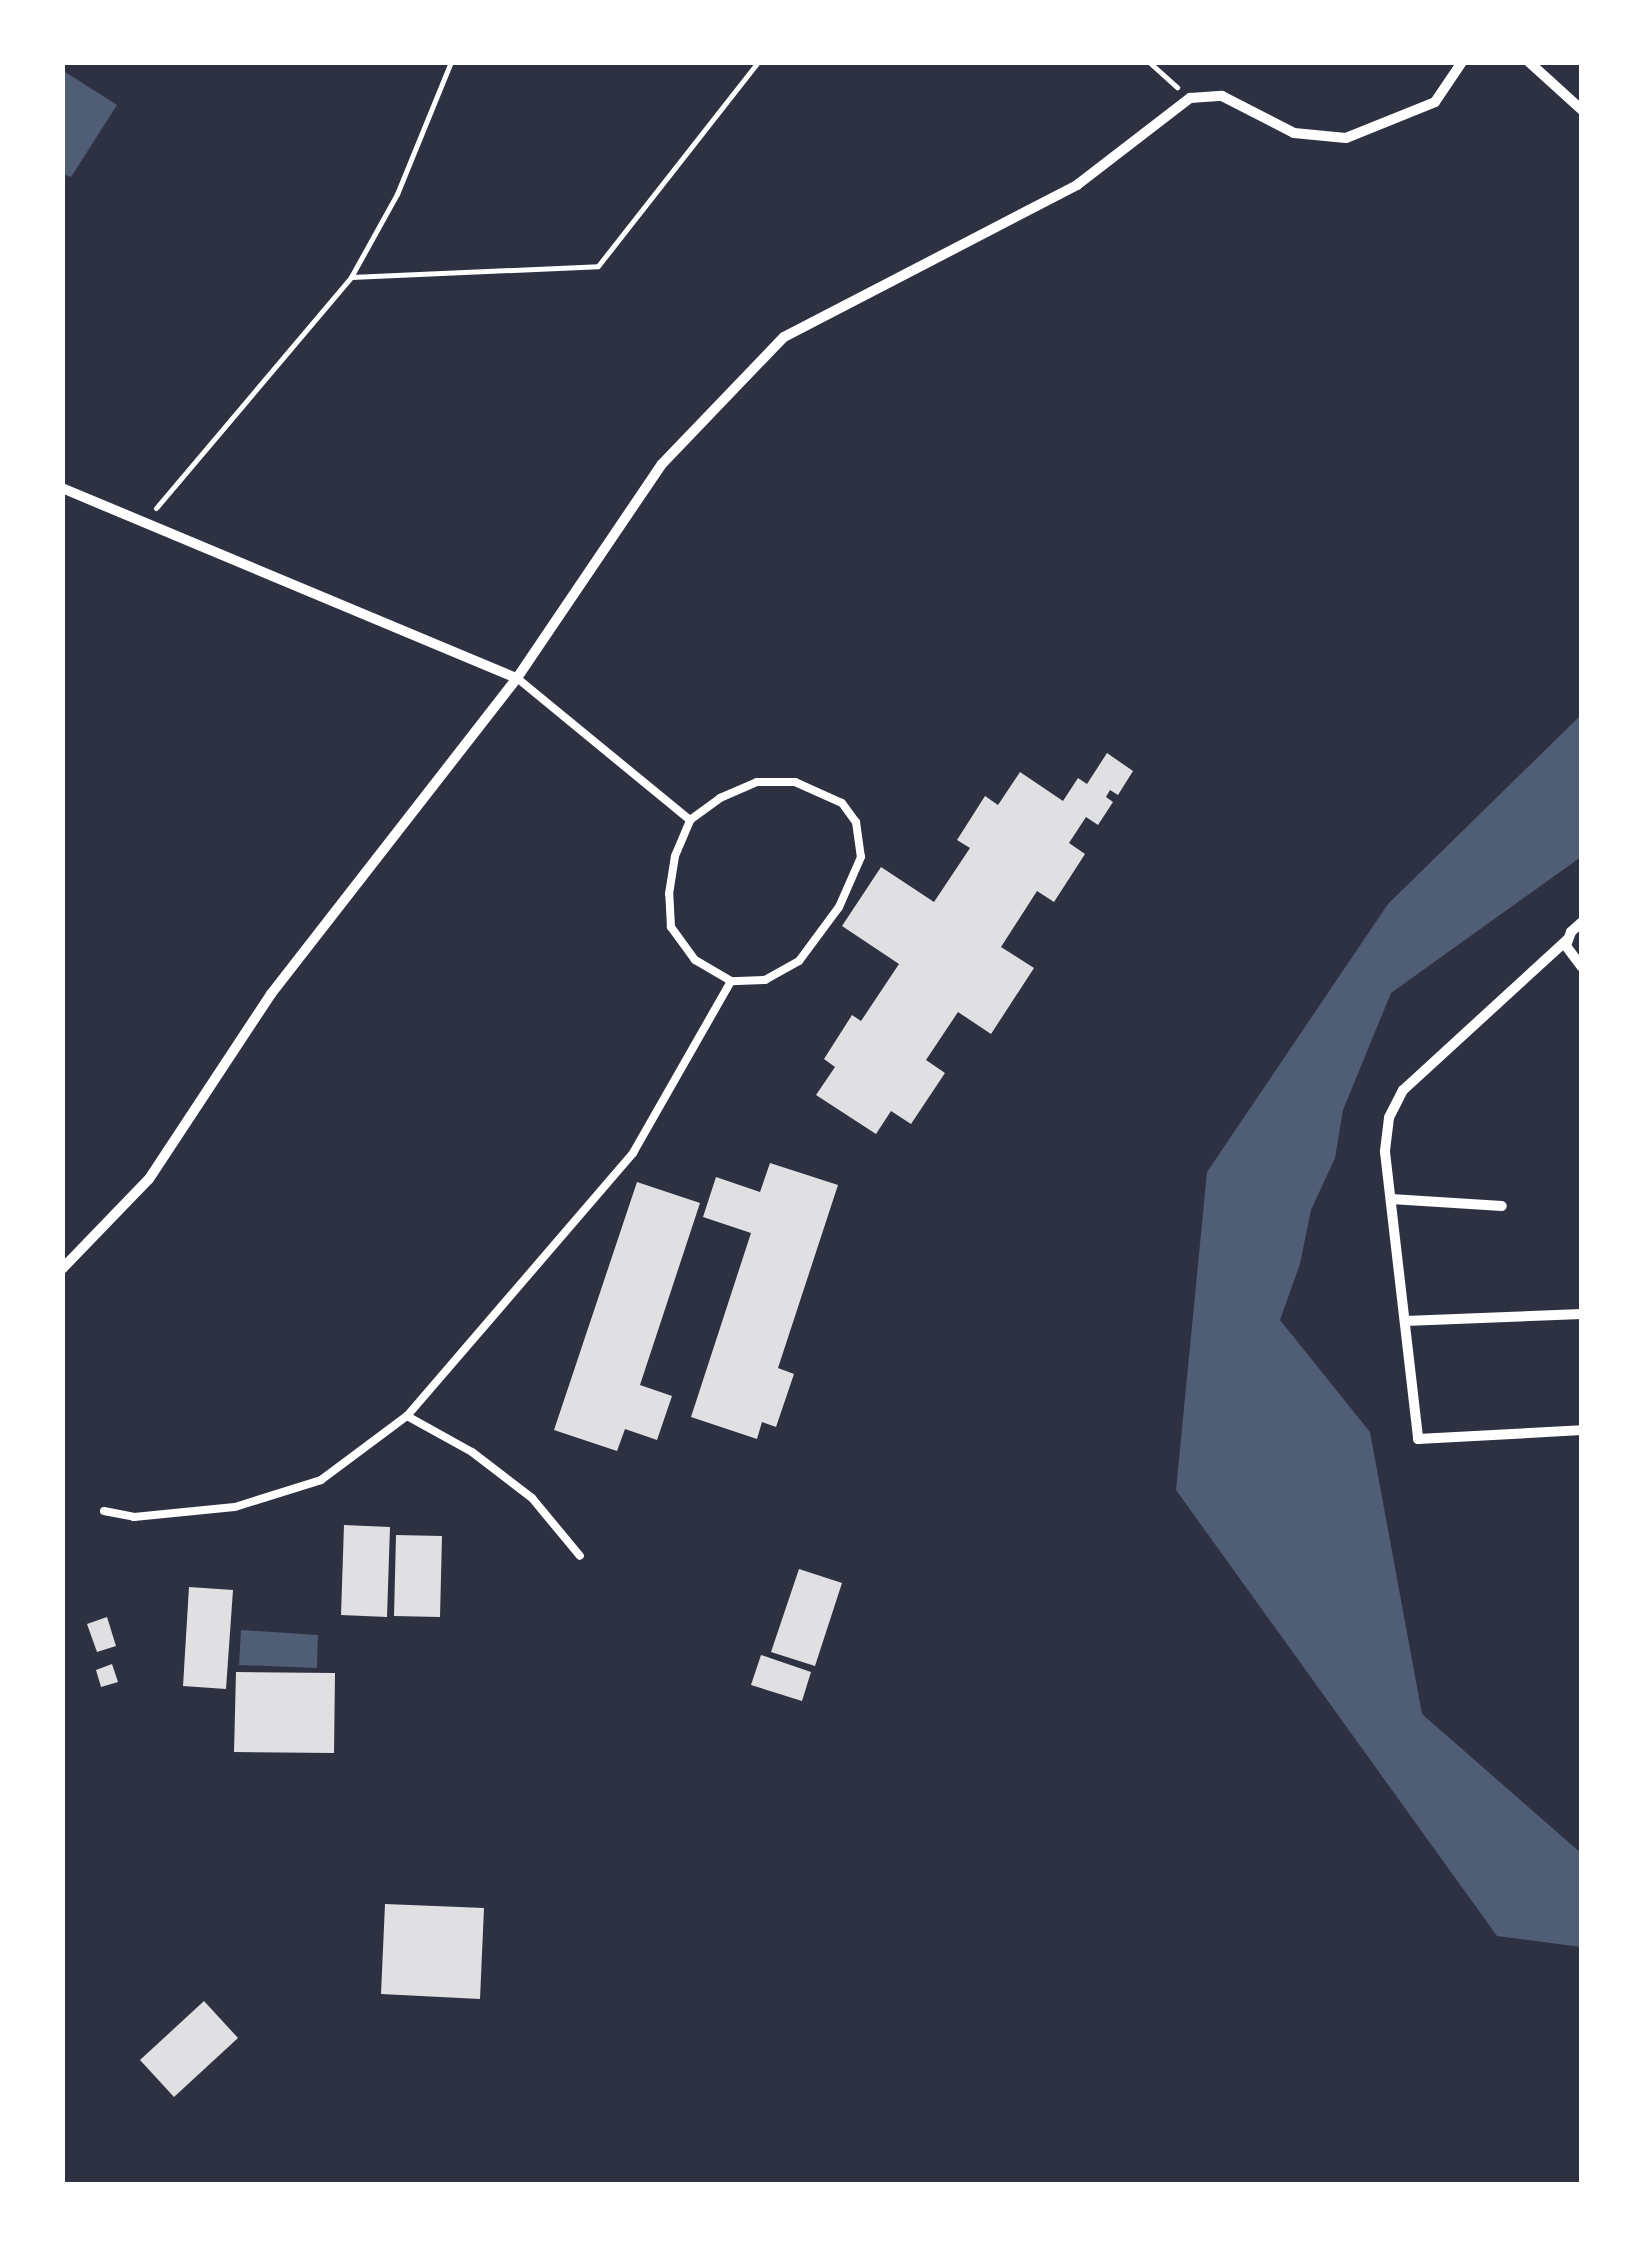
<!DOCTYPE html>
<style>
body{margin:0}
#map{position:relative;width:1644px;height:2247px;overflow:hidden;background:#2d3142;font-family:Karla,sans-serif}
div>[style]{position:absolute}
.water>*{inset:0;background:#4f5d75}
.building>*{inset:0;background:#e0e0e3}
.path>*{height:5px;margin:-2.5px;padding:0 2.5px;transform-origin:2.5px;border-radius:2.5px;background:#fff}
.service>*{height:8px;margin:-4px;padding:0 4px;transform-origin:4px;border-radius:4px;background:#fff}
.minor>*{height:10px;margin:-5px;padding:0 5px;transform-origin:5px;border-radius:5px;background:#fff}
span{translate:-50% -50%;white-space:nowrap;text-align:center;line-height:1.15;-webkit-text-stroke:10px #fff;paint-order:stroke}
.frame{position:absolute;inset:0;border:65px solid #fff;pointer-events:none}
</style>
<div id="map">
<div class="water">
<i style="clip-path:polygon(62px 70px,117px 105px,71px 177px,63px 174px)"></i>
<i style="clip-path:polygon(1581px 715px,1581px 857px,1391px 993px,1343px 1110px,1335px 1158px,1311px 1210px,1300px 1264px,1280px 1320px,1370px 1432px,1422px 1714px,1581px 1853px,1581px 1947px,1497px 1936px,1176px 1490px,1207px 1172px,1388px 904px)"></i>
<i style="clip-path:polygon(241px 1630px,318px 1635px,317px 1668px,239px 1665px)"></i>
</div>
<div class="building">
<i style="clip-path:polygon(1107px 753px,1133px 771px,1118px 795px,1110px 790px,1106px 797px,1113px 802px,1098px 825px,1086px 817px,1069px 843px,1085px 854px,1054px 902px,1037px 891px,1001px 947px,1034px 968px,991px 1034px,958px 1012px,926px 1060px,945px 1073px,911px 1124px,891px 1111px,876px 1134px,816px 1095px,835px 1067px,824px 1059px,852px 1015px,861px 1021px,899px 964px,842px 926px,881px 867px,934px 902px,970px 848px,957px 840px,985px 796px,998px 805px,1020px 772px,1063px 801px,1078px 778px,1087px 784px)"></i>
<i style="clip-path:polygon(770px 1163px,838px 1185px,778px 1368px,794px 1374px,776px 1427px,762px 1422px,757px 1439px,691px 1417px,751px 1233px,703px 1217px,716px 1177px,760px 1192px)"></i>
<i style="clip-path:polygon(637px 1182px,700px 1203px,640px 1385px,672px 1396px,657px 1440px,625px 1429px,617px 1451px,554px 1430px)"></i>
<i style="clip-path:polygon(344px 1525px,390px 1527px,387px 1617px,341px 1615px)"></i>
<i style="clip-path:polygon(396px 1535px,442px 1536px,440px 1617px,394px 1616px)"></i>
<i style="clip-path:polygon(799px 1569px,842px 1583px,815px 1666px,771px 1652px)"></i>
<i style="clip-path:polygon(189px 1587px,233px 1590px,226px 1689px,183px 1686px)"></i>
<i style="clip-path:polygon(107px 1617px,116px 1646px,97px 1652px,87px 1624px)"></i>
<i style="clip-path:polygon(761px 1655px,811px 1672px,802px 1701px,751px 1685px)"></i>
<i style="clip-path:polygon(112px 1664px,118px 1682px,101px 1687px,96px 1670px)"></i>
<i style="clip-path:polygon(236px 1672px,335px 1673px,334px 1753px,234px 1752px)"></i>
<i style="clip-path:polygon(385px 1904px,484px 1908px,480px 1999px,381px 1994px)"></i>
<i style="clip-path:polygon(204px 2001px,238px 2038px,174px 2097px,140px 2060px)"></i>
</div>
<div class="path">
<i style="left:1149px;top:62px;width:38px;rotate:42deg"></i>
<i style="left:351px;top:277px;width:247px;rotate:-2.5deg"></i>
<i style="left:598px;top:266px;width:259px;rotate:-51.9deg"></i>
<i style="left:156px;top:508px;width:302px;rotate:-49.8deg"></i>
<i style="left:351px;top:277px;width:95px;rotate:-61deg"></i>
<i style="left:397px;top:194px;width:143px;rotate:-67.8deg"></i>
</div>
<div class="service">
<i style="left:517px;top:678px;width:224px;rotate:39.4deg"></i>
<i style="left:757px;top:782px;width:38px"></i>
<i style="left:795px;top:782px;width:51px;rotate:24.1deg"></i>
<i style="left:842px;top:803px;width:24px;rotate:54deg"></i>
<i style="left:856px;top:822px;width:35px;rotate:82deg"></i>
<i style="left:861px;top:857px;width:55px;rotate:113.7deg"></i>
<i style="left:839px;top:907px;width:67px;rotate:126.5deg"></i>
<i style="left:799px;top:961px;width:39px;rotate:151deg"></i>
<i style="left:765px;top:980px;width:34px;rotate:178deg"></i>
<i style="left:731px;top:981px;width:42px;rotate:-149.7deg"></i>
<i style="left:695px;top:960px;width:41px;rotate:-126deg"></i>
<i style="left:671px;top:927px;width:33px;rotate:-93deg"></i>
<i style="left:669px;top:894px;width:38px;rotate:-81deg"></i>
<i style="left:675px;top:856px;width:39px;rotate:-67deg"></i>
<i style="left:690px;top:820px;width:37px;rotate:-36deg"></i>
<i style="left:720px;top:798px;width:40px;rotate:-23.4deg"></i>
<i style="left:407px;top:1416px;width:74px;rotate:29deg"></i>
<i style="left:472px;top:1452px;width:76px;rotate:37.5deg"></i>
<i style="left:532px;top:1498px;width:75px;rotate:50.4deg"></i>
<i style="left:104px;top:1511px;width:31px;rotate:11deg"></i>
<i style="left:134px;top:1517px;width:101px;rotate:-5.7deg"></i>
<i style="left:235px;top:1507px;width:90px;rotate:-17.4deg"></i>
<i style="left:321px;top:1480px;width:107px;rotate:-36.7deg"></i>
<i style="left:407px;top:1416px;width:347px;rotate:-49.3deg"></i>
<i style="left:633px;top:1153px;width:198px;rotate:-60.3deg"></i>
</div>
<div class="minor">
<i style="left:1529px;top:62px;width:72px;rotate:42.2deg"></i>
<i style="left:62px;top:488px;width:493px;rotate:22.7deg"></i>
<i style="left:1582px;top:922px;width:15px;rotate:138deg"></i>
<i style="left:1571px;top:932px;width:15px;rotate:110deg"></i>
<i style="left:1566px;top:946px;width:26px;rotate:53deg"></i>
<i style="left:1568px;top:939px;width:224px;rotate:137.5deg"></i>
<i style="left:1403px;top:1090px;width:31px;rotate:117deg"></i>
<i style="left:1389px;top:1118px;width:34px;rotate:97deg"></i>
<i style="left:1385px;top:1152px;width:289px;rotate:83.4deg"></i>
<i style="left:1418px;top:1439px;width:164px;rotate:-3.1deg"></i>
<i style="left:1391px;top:1199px;width:111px;rotate:3.6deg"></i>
<i style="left:62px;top:1269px;width:125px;rotate:-46deg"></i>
<i style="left:149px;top:1179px;width:222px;rotate:-56.6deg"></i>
<i style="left:271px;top:994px;width:400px;rotate:-52.1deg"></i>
<i style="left:517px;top:678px;width:258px;rotate:-55.9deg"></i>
<i style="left:662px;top:464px;width:176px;rotate:-46.2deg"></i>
<i style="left:784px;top:337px;width:330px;rotate:-27.4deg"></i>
<i style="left:1077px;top:185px;width:143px;rotate:-37.6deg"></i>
<i style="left:1190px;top:98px;width:32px;rotate:-4deg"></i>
<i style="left:1222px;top:96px;width:81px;rotate:27.2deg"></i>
<i style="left:1294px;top:133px;width:52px;rotate:5.5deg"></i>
<i style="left:1346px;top:138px;width:96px;rotate:-22deg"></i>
<i style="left:1435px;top:102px;width:48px;rotate:-56deg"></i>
<i style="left:1405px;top:1321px;width:177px;rotate:-2.3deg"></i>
</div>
<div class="frame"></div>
</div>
